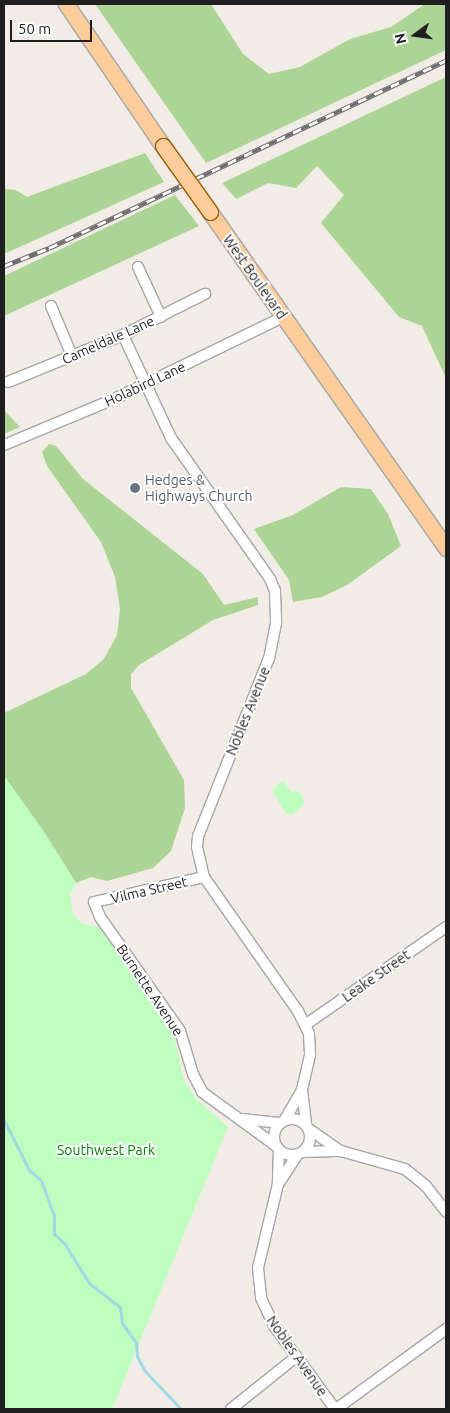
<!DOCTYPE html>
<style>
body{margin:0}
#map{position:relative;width:450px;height:1413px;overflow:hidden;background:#f1ece5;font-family:Ubuntu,sans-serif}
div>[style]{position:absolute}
.forest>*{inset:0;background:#acd495}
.park>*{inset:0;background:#beffbf}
.stream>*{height:3px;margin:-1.5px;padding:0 1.5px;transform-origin:1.5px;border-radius:1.5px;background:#a1d9e3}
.roads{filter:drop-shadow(1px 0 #a6a6a6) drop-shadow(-1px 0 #a6a6a6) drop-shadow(0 1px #a6a6a6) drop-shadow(0 -1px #a6a6a6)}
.minor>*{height:10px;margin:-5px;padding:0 5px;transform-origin:5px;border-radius:5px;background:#fff}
.minor>.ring{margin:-5px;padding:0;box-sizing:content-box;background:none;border:10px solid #fff;border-radius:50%}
.primary>*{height:15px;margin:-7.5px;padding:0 7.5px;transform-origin:7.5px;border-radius:7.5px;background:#ffcd9c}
.rail>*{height:5px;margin-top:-2.5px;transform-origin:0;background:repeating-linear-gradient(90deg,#fff 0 9px,#6d6d6d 0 18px);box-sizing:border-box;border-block:1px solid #6d6d6d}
.bridges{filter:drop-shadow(1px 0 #9b5d00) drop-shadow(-1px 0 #9b5d00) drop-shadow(0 1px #9b5d00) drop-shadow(0 -1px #9b5d00)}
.primary-bridge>*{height:15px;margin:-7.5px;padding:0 7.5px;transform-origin:7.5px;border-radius:7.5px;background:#ffcd9c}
.dots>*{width:14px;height:14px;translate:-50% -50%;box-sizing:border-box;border:2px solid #fff;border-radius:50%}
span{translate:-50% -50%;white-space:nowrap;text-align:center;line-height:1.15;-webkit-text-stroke:4px #fff;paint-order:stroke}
.street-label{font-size:14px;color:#1f1f1f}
.worship-label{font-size:14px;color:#5b616d}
.left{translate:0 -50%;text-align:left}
.park-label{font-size:14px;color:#018503}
.frame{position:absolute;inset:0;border:5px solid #1f1f1f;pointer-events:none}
.north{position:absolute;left:390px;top:10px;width:50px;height:50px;-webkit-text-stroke:4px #fff;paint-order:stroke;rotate:256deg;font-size:14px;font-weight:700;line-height:20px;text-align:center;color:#1f1f1f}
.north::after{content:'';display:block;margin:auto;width:18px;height:22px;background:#1f1f1f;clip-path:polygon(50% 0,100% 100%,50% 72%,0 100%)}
.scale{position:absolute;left:10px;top:20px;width:82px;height:22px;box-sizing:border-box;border:2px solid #1f1f1f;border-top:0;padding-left:6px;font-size:15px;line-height:18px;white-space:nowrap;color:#1f1f1f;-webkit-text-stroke:4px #fff;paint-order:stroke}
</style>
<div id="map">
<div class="forest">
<i style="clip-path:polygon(95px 4px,211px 4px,243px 54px,269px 74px,300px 67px,350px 39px,391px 27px,425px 4px,446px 4px,446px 50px,206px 163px)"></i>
<i style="clip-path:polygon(446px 77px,446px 378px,422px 326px,399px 317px,321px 223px,344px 195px,317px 166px,296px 188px,268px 183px,236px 199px,222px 183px)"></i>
<i style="clip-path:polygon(145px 153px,164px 182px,4px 254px,4px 189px,16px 190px,27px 197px)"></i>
<i style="clip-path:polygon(175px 195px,199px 226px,4px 316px,4px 276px)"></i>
<i style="clip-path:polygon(4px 410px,20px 427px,4px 434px)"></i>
<i style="clip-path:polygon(49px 444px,56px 446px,83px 479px,203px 574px,224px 605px,258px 597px,258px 605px,213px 620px,139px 665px,131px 674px,131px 688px,184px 780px,185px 808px,171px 851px,153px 868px,107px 881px,91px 877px,76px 883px,42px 829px,4px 776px,4px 713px,86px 674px,104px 659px,117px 635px,120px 609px,115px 577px,101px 542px,47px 466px,42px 452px)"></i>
<i style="clip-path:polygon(341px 487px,371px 489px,388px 514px,401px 546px,347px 585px,322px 597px,293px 602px,289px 580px,254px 529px,293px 515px)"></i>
</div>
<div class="park">
<i style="clip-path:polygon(4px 776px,42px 829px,76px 883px,70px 894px,73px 914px,82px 924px,100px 927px,174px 1037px,184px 1080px,197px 1100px,228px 1127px,112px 1409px,4px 1408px)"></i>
<i style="clip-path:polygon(283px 781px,292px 792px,297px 791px,303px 797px,304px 804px,293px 814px,286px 814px,272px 790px)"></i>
</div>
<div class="stream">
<i style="left:4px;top:1120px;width:56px;rotate:63.4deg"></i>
<i style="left:29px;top:1170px;width:16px;rotate:40deg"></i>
<i style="left:41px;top:1180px;width:37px;rotate:70deg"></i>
<i style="left:54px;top:1215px;width:19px;rotate:90deg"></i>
<i style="left:54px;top:1234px;width:13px;rotate:42deg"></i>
<i style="left:64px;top:1243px;width:47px;rotate:58deg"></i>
<i style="left:89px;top:1283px;width:39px;rotate:38deg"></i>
<i style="left:120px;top:1307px;width:16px;rotate:83deg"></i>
<i style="left:122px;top:1323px;width:24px;rotate:54deg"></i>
<i style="left:136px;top:1342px;width:14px;rotate:86deg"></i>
<i style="left:137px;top:1356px;width:16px;rotate:63deg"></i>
<i style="left:144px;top:1370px;width:54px;rotate:46.5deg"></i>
</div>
<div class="roads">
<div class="minor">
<i style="left:138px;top:267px;width:55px;rotate:65.3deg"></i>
<i style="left:51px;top:306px;width:54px;rotate:67.2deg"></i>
<i style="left:123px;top:335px;width:114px;rotate:65deg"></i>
<i style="left:171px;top:438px;width:172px;rotate:54.9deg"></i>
<i style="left:270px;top:579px;width:13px;rotate:67deg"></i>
<i style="left:275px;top:591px;width:32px;rotate:88deg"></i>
<i style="left:276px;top:623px;width:36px;rotate:101deg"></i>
<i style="left:269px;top:658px;width:192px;rotate:111.7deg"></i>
<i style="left:198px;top:836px;width:11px;rotate:95deg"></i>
<i style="left:197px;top:847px;width:31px;rotate:77deg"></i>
<i style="left:204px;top:877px;width:164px;rotate:55deg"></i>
<i style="left:298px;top:1011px;width:25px;rotate:64deg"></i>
<i style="left:309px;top:1034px;width:21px;rotate:87deg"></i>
<i style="left:310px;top:1055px;width:36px;rotate:103deg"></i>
<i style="left:302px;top:1090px;width:34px;rotate:120deg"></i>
<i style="left:8px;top:382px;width:124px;rotate:-22.2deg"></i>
<i style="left:123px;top:335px;width:92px;rotate:-26.6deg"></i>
<i style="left:4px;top:445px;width:119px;rotate:-22.7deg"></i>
<i style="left:114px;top:399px;width:188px;rotate:-25.9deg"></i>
<i style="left:204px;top:877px;width:113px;rotate:167.2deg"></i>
<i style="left:94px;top:902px;width:16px;rotate:68deg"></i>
<i style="left:100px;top:917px;width:139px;rotate:54.9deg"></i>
<i style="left:180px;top:1031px;width:45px;rotate:73.2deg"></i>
<i style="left:193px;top:1074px;width:20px;rotate:63deg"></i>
<i style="left:202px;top:1092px;width:90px;rotate:36deg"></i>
<i style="left:305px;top:1025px;width:172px;rotate:-34.8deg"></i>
<i style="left:302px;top:1090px;width:34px;rotate:83deg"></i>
<i class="ring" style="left:274px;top:1119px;width:26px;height:26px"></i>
<i style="left:242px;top:1119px;width:37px;rotate:6deg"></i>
<i style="left:309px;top:1129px;width:39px;rotate:35deg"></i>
<i style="left:279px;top:1150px;width:34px;rotate:92deg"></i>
<i style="left:278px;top:1184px;width:86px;rotate:103.4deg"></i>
<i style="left:258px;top:1268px;width:30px;rotate:84deg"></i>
<i style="left:261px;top:1298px;width:31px;rotate:65deg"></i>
<i style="left:274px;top:1326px;width:103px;rotate:53.7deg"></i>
<i style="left:303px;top:1152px;width:38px;rotate:-2deg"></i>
<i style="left:341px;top:1151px;width:66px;rotate:15.7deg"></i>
<i style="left:405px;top:1169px;width:27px;rotate:39deg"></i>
<i style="left:426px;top:1186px;width:33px;rotate:52deg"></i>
<i style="left:279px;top:1183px;width:33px;rotate:-57deg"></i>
<i style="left:231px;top:1409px;width:83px;rotate:-38.7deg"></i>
<i style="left:336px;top:1409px;width:136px;rotate:-36deg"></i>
</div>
<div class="primary">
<i style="left:66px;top:4px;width:172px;rotate:55.7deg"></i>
<i style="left:210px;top:212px;width:411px;rotate:54.9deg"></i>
</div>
</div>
<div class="rail">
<i style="left:4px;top:266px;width:48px;rotate:-21.8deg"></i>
<i style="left:49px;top:248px;width:439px;rotate:-25.3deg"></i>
</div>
<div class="bridges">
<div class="primary-bridge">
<i style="left:163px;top:146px;width:81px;rotate:54.5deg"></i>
</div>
</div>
<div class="dots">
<i style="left:135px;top:488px;background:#6b7280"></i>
</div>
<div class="street-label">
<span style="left:255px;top:277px;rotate:55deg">West Boulevard</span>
<span style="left:108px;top:340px;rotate:-24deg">Cameldale Lane</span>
<span style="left:145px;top:384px;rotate:-25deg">Holabird Lane</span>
<span style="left:248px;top:711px;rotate:-68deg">Nobles Avenue</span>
<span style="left:149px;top:890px;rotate:-13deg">Vilma Street</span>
<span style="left:376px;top:976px;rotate:-35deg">Leake Street</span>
<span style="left:150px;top:990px;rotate:56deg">Burnette Avenue</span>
<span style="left:297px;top:1356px;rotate:55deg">Nobles Avenue</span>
</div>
<div class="worship-label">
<span class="left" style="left:145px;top:488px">Hedges &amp;<br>Highways Church</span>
</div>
<div class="park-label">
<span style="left:106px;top:1150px">Southwest Park</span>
</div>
<div class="frame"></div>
<div class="north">N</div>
<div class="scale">50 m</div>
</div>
